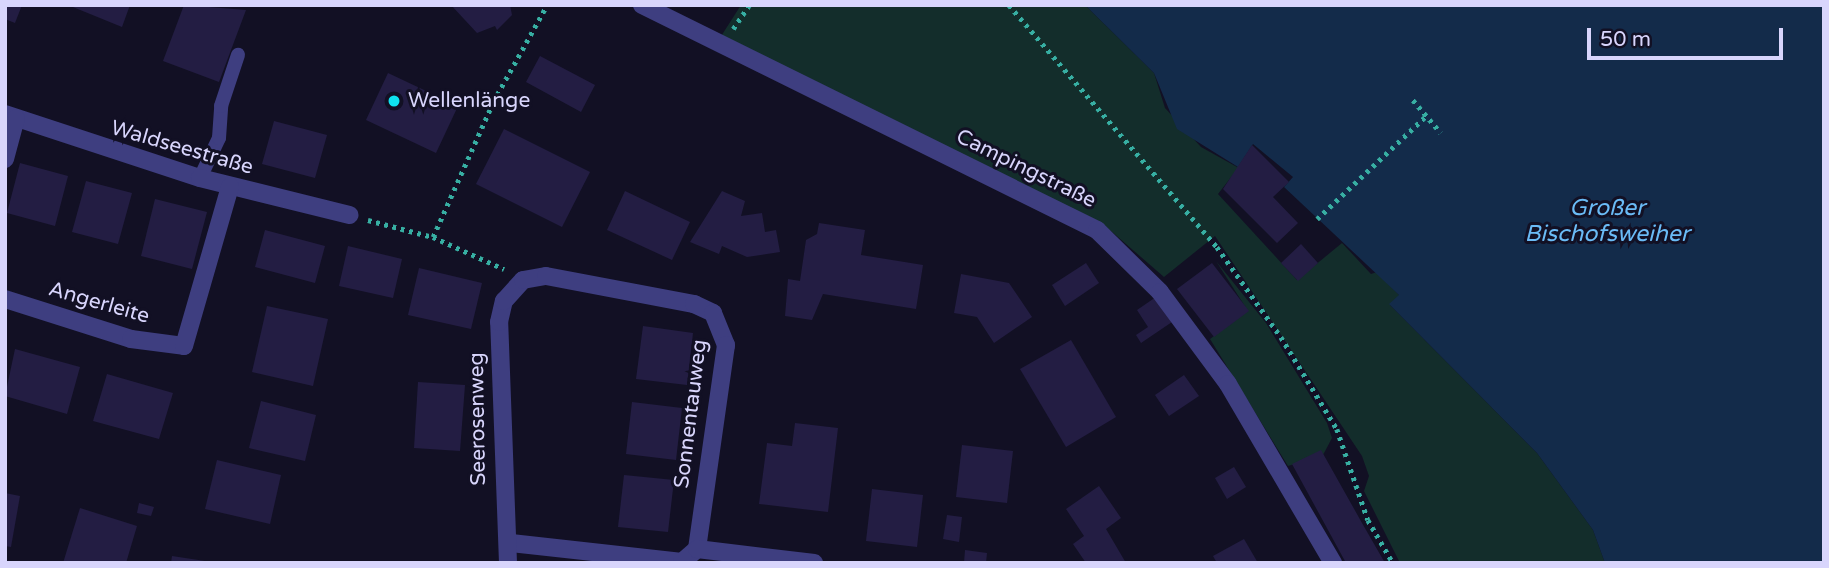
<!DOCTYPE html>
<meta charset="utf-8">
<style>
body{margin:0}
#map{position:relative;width:1829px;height:568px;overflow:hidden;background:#121024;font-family:"Varela Round",sans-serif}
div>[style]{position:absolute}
.green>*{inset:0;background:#132d2b}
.water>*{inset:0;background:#132b4a}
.building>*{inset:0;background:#231d43}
.path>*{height:4.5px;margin-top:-2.25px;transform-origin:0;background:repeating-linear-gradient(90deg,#37afa3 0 3.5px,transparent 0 8.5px)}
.lane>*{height:14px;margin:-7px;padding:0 7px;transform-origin:7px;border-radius:7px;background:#3e3e80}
.street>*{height:18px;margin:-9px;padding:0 9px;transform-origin:9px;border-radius:9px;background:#3e3e80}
.dots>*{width:19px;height:19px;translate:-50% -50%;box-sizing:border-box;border:4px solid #121024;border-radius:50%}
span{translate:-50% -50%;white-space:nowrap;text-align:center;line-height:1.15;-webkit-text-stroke:6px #121024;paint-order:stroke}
.poi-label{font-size:21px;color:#d8d5fc}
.left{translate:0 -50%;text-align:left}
.street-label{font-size:21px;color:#d8d5fc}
.water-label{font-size:23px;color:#6abbf6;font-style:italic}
.frame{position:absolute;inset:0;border:7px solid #d8d5fc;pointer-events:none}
.scale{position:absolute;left:1587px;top:28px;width:196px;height:32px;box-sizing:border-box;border:4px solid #d8d5fc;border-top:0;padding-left:9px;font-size:21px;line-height:24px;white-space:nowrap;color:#d8d5fc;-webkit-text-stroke:5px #121024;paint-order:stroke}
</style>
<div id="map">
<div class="green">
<i style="clip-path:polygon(741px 5px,1086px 6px,1154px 73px,1165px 108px,1201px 147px,1237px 167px,1243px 162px,1218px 194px,1297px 280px,1342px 243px,1371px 274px,1377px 272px,1400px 296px,1390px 305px,1537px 453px,1593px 530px,1605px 563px,1400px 563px,1364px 491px,1369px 476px,1362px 456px,1215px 236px,1164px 277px,1111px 231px,718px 41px)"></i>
<i style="clip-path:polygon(1216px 261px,1266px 323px,1327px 423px,1332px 438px,1323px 455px,1288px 466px,1210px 339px,1248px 311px)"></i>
</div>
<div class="water">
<i style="clip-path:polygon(1085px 5px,1824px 5px,1824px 563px,1605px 563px,1593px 530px,1537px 453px,1389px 304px,1399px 295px,1284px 187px,1293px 177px,1253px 144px,1238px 167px,1177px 129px,1154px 73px)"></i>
</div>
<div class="building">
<i style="clip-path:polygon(5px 5px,22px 5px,15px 23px,5px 19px)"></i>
<i style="clip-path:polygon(68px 5px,130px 5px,122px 27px)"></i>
<i style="clip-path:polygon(184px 5px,246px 10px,219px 82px,163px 61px)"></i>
<i style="clip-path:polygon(451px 5px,510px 5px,512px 15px,497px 30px,495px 26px,477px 33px)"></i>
<i style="clip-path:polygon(540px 56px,595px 85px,581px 112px,526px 82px)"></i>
<i style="clip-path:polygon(388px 73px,458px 106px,436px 153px,366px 120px)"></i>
<i style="clip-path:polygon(274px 121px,327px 135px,315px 178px,262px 164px)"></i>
<i style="clip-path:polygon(504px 129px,590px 172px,562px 227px,476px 184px)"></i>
<i style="clip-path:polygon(1252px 145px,1289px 182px,1273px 197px,1298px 223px,1277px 243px,1223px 189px)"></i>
<i style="clip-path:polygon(20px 163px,68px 176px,55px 226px,7px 213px)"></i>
<i style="clip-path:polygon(86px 181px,132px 193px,118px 244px,72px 232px)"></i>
<i style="clip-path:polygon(625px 191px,690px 222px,672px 260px,607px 230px)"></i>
<i style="clip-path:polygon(722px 191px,745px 201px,741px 216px,762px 213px,765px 232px,776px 230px,780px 252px,747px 257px,722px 246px,719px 254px,690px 242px)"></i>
<i style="clip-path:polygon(155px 199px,207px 212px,192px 269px,141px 256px)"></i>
<i style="clip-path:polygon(819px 223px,865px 230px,861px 255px,923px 265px,916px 309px,823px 294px,812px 320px,785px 316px,788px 279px,800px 281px,806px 240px,817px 234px)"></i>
<i style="clip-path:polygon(265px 230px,325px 246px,315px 283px,255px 267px)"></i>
<i style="clip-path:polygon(1301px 244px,1318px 263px,1298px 281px,1281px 263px)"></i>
<i style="clip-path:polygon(348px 246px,402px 259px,393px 298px,339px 286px)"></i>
<i style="clip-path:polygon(1086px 263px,1099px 283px,1065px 306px,1052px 285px)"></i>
<i style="clip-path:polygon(1212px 263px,1249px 311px,1214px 337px,1177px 289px)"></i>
<i style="clip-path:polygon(419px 268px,482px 283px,471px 329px,408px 315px)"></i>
<i style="clip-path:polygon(961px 274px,1009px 283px,1032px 317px,994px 343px,977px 317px,954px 313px)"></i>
<i style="clip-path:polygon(1156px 297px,1172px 322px,1141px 343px,1136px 335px,1148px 327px,1137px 310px)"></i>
<i style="clip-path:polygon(267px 306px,328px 319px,313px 386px,252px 372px)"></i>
<i style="clip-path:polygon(643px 326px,693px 333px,687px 385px,636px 379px)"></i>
<i style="clip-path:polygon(1071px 340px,1116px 417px,1066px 447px,1020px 369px)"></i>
<i style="clip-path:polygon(15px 349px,80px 367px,67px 414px,5px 396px)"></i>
<i style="clip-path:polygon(107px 374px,173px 393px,159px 439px,93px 421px)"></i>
<i style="clip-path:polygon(1184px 375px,1199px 396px,1169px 416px,1155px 395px)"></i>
<i style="clip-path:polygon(418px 382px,465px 385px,460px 451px,414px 448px)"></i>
<i style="clip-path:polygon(261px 401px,316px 415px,305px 461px,249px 448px)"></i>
<i style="clip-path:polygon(632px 402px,682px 408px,676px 460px,626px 454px)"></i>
<i style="clip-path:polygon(795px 423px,838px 428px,828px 512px,759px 504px,767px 443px,792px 446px)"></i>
<i style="clip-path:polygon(962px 445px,1013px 451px,1007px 503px,956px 497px)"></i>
<i style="clip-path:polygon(1321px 450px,1362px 523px,1385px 563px,1346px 563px,1292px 464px)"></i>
<i style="clip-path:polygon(217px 460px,281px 475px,270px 524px,205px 509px)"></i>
<i style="clip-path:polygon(1234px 467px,1246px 487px,1227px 499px,1215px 478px)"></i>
<i style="clip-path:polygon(624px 475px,674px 480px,668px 532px,618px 527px)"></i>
<i style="clip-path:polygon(1099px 486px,1121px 518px,1106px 529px,1126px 563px,1086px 563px,1073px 544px,1084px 536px,1066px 509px)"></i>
<i style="clip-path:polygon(872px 489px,923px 495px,917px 547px,866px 541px)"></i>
<i style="clip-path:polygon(5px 493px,20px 496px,11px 547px,5px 546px)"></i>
<i style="clip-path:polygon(139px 503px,154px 507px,151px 516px,137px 513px)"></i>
<i style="clip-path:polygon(80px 508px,137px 526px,126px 563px,63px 563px)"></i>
<i style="clip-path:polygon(947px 515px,962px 517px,959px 542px,943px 539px)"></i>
<i style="clip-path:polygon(1244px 539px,1258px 563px,1217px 563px,1213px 556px)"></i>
<i style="clip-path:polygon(965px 550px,987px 553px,986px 563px,964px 563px)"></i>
<i style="clip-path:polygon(172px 556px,205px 561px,205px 563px,171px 563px)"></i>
</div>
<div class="path">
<i style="left:1009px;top:5px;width:319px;rotate:49.3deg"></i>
<i style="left:1217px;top:247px;width:110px;rotate:54.6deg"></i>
<i style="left:1281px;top:337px;width:108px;rotate:58.7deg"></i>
<i style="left:1337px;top:429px;width:96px;rotate:71.2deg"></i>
<i style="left:1368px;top:520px;width:50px;rotate:59.8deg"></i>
<i style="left:733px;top:29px;width:29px;rotate:-56deg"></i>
<i style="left:1413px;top:100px;width:43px;rotate:49.7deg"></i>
<i style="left:1317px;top:219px;width:150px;rotate:-43.4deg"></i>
<i style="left:368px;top:220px;width:67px;rotate:14.7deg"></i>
<i style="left:433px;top:237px;width:78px;rotate:24.3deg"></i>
<i style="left:433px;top:237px;width:148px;rotate:-66deg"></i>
<i style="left:493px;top:102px;width:111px;rotate:-60.9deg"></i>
</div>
<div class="lane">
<i style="left:200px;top:178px;width:44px;rotate:-64.6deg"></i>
<i style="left:219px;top:138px;width:32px;rotate:-86deg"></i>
<i style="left:221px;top:106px;width:54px;rotate:-71.6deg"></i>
</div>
<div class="street">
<i style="left:642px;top:5px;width:508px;rotate:26.31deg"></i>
<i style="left:1097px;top:230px;width:88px;rotate:44.5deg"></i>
<i style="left:1160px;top:292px;width:114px;rotate:53.5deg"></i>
<i style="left:1228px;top:384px;width:208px;rotate:59.6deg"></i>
<i style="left:5px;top:114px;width:205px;rotate:18.2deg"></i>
<i style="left:200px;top:178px;width:154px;rotate:13.9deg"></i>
<i style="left:5px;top:159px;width:42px;rotate:-75deg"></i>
<i style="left:5px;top:299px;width:132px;rotate:17.6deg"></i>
<i style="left:131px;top:339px;width:53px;rotate:7.5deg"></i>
<i style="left:184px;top:346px;width:166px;rotate:-73.9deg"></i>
<i style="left:511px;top:543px;width:172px;rotate:6.3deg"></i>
<i style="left:682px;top:562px;width:20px;rotate:-41deg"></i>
<i style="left:508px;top:563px;width:241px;rotate:-92.1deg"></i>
<i style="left:499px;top:322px;width:22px;rotate:-77deg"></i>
<i style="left:504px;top:301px;width:28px;rotate:-48deg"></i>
<i style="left:523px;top:280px;width:23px;rotate:-10deg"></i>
<i style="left:546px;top:276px;width:151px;rotate:10.7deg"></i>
<i style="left:694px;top:304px;width:21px;rotate:25deg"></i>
<i style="left:713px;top:313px;width:35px;rotate:68deg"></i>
<i style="left:726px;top:345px;width:206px;rotate:98.1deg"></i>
<i style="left:697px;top:549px;width:118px;rotate:6.8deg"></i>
</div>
<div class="dots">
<i style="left:394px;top:101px;background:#0fe2ef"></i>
</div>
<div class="poi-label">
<span class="left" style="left:408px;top:101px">Wellenlänge</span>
</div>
<div class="street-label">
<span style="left:182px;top:148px;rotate:16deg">Waldseestraße</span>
<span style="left:1026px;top:169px;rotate:26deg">Campingstraße</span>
<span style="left:99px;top:303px;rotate:16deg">Angerleite</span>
<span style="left:691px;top:414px;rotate:-83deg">Sonnentauweg</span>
<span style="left:478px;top:419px;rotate:-91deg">Seerosenweg</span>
</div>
<div class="water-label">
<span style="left:1607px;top:221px">Großer<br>Bischofsweiher</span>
</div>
<div class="frame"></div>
<div class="scale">50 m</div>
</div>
